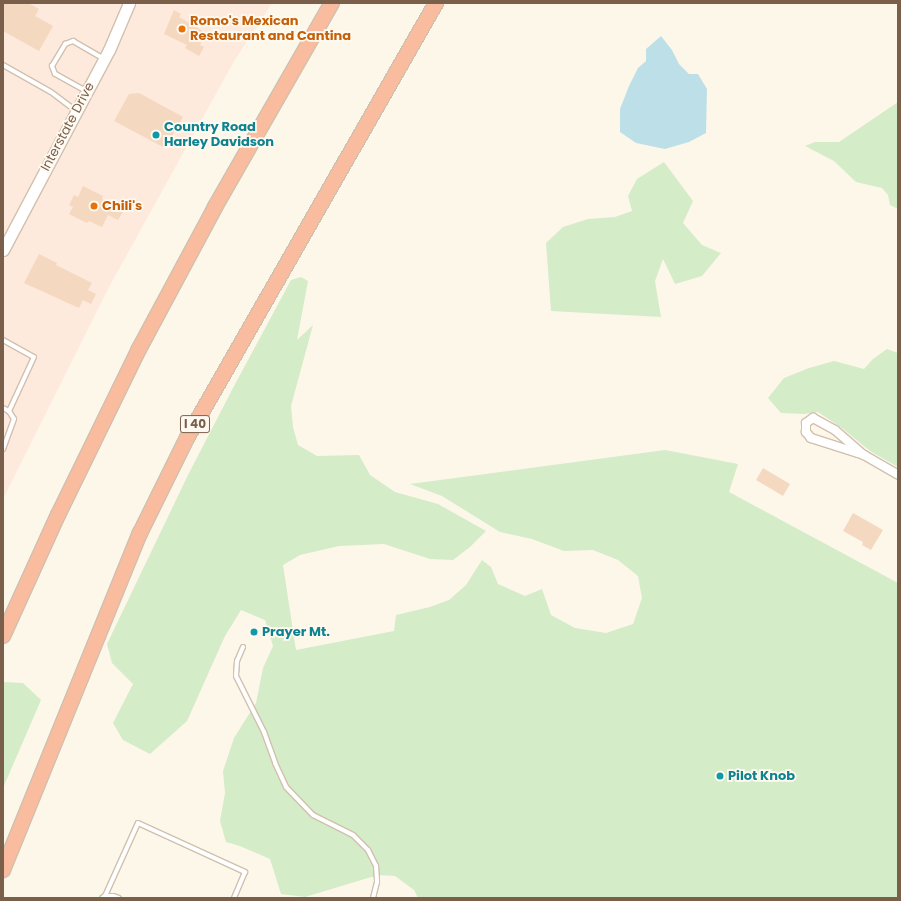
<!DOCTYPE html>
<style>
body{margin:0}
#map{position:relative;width:901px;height:901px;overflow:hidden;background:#fdf7ea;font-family:Poppins,sans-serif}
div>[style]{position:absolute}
.commercial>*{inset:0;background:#fee9dd}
.green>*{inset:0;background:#d4ecc7}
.water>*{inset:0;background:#bddfe8}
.building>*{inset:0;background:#f4d8c0}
.roads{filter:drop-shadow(1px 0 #d1c0ae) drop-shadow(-1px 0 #d1c0ae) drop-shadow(0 1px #d1c0ae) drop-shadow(0 -1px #d1c0ae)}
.lane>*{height:4px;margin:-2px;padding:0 2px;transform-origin:2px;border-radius:2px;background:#fff}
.street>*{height:8px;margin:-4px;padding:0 4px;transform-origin:4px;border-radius:4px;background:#fff}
.secondary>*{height:11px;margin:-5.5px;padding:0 5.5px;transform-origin:5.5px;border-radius:5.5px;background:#fff}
.highway>*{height:14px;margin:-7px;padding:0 7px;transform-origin:7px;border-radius:7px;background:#f9bc9f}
.dots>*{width:11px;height:11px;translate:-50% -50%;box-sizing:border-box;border:2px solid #fffaf1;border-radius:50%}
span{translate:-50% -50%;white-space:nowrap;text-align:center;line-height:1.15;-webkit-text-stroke:3.5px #fffaf1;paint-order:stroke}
.shield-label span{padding:1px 3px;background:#fffaf1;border:1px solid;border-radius:3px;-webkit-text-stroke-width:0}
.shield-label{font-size:12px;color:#7a5f4b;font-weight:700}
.food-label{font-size:13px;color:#c56008;font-weight:700}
.left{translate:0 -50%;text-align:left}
.street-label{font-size:13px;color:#7a5f4b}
.culture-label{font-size:13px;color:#0d838f;font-weight:700}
.frame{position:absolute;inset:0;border:4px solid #7a5f4b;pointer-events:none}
</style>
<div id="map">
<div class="commercial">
<i style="clip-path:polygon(3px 3px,272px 3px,233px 63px,109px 287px,3px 499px)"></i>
</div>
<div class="green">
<i style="clip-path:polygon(898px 102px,898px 209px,890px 205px,888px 195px,882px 188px,856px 182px,834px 161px,805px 146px,815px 142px,839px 142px)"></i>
<i style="clip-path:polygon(664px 162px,693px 201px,683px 223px,702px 245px,721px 253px,702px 276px,675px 284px,663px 259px,655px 281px,661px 317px,551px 311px,546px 243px,563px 227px,588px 219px,615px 217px,632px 211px,628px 196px,637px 179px)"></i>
<i style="clip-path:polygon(301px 277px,308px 281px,297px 340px,313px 325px,291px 406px,293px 427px,298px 445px,317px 456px,359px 455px,370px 475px,395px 492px,438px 504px,486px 531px,470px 547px,453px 560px,430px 559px,384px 544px,339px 546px,300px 555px,283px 565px,296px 650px,394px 631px,396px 615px,430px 607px,449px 600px,466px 585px,482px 560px,491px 567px,498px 584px,525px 596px,542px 589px,551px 615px,575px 628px,606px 633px,633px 624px,642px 598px,638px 576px,618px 560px,593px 550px,564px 551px,532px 539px,500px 532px,442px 496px,410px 484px,665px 450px,738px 464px,729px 492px,898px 583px,898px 898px,418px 898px,414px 890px,395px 876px,378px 875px,305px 897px,281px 894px,270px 859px,240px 846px,226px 842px,220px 821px,225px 793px,223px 771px,234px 738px,256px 703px,263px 668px,273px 646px,265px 620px,241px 610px,225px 636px,187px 721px,150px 754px,123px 740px,113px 723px,133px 684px,112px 663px,107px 644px,188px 475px,233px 388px,291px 280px)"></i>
<i style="clip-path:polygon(887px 349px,898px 353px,898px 467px,870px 451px,842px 428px,818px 412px,804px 414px,781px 413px,768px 398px,784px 378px,809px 368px,834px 361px,864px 369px,873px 359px)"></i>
<i style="clip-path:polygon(3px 682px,23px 683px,41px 700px,3px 788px)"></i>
</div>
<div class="water">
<i style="clip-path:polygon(661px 36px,672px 50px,679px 64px,689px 74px,698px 74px,707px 89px,706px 133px,689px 142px,665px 149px,636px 143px,620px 132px,620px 109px,629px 86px,638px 68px,646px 61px,646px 49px)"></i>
</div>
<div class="building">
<i style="clip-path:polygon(3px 3px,28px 3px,39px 9px,35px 16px,53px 26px,39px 51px,3px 31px)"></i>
<i style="clip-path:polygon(174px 10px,181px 14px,179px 17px,206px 33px,200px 45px,204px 47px,199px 56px,185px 48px,187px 45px,164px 34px)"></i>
<i style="clip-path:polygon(139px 93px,183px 117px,165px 148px,114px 121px,129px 94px)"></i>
<i style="clip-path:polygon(83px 186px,103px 196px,102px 199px,124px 210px,118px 220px,108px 215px,102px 227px,89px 221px,87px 223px,69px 214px,73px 207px,69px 205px,74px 195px,78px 197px)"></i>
<i style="clip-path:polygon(39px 254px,57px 263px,56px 265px,92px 283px,88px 290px,96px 294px,91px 304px,83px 300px,79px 308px,24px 283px)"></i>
<i style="clip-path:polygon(763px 468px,790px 484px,783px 496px,756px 480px)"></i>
<i style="clip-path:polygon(853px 513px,883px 530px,871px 550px,862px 545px,863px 542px,843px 531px)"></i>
</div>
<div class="roads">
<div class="lane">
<i style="left:3px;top:65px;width:55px;rotate:29.4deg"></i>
<i style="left:51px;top:92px;width:31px;rotate:37deg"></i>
<i style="left:86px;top:91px;width:35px;rotate:-151deg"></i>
<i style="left:55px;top:74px;width:9px;rotate:-111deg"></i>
<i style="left:52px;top:66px;width:26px;rotate:-59deg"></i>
<i style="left:65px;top:44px;width:9px;rotate:-21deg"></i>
<i style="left:73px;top:41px;width:34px;rotate:30deg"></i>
<i style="left:3px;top:340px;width:35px;rotate:29deg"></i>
<i style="left:34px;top:357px;width:60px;rotate:114.8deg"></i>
<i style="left:3px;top:408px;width:7px;rotate:27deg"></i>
<i style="left:9px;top:411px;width:9px;rotate:58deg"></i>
<i style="left:14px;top:419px;width:32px;rotate:110deg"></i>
<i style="left:243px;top:647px;width:15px;rotate:113deg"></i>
<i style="left:237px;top:661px;width:15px;rotate:94deg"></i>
<i style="left:236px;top:676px;width:63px;rotate:63.4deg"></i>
<i style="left:264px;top:732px;width:33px;rotate:70deg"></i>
<i style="left:275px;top:763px;width:26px;rotate:65deg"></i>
<i style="left:286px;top:787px;width:39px;rotate:46deg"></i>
<i style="left:313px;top:815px;width:45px;rotate:26.6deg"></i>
<i style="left:353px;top:835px;width:21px;rotate:45deg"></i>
<i style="left:368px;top:850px;width:18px;rotate:63deg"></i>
<i style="left:376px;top:866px;width:16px;rotate:86deg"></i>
<i style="left:377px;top:882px;width:16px;rotate:104deg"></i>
<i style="left:105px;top:896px;width:80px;rotate:-65.7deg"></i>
<i style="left:138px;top:823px;width:118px;rotate:24.6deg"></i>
<i style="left:245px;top:872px;width:28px;rotate:113deg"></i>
<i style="left:102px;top:898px;width:4px;rotate:-34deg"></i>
<i style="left:105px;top:896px;width:8px"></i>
<i style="left:113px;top:896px;width:6px;rotate:18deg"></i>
</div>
<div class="street">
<i style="left:864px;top:455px;width:56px;rotate:-162.2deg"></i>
<i style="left:811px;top:438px;width:8px;rotate:-130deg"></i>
<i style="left:806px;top:432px;width:9px;rotate:-90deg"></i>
<i style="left:806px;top:423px;width:9px;rotate:-36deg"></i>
<i style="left:813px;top:418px;width:25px;rotate:29deg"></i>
<i style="left:835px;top:430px;width:38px;rotate:41deg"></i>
<i style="left:864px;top:455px;width:39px;rotate:30deg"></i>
</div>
<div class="secondary">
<i style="left:3px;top:250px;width:226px;rotate:-62.1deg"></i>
<i style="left:109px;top:50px;width:51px;rotate:-66.9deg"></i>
</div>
<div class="highway">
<i style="left:3px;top:636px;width:133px;rotate:-65.6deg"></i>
<i style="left:58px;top:515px;width:185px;rotate:-64deg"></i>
<i style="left:139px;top:349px;width:161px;rotate:-61.8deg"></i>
<i style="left:215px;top:207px;width:235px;rotate:-60.2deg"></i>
<i style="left:3px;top:870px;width:364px;rotate:-67.9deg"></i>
<i style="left:140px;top:533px;width:106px;rotate:-63.7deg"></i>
<i style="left:187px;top:438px;width:501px;rotate:-60.21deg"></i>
</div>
</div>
<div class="dots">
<i style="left:182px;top:29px;background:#e8710a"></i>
<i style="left:156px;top:135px;background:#0f9aa8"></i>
<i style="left:94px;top:206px;background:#e8710a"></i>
<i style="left:254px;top:632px;background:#0f9aa8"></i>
<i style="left:720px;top:776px;background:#0f9aa8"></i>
</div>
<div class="shield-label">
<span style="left:195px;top:424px">I 40</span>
</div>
<div class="food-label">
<span class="left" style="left:190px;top:29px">Romo's Mexican<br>Restaurant and Cantina</span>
<span class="left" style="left:102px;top:206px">Chili's</span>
</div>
<div class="street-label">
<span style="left:68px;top:127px;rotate:-62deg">Interstate Drive</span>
</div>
<div class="culture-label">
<span class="left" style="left:164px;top:135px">Country Road<br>Harley Davidson</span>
<span class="left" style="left:262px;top:632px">Prayer Mt.</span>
<span class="left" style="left:728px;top:776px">Pilot Knob</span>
</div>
<div class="frame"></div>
</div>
